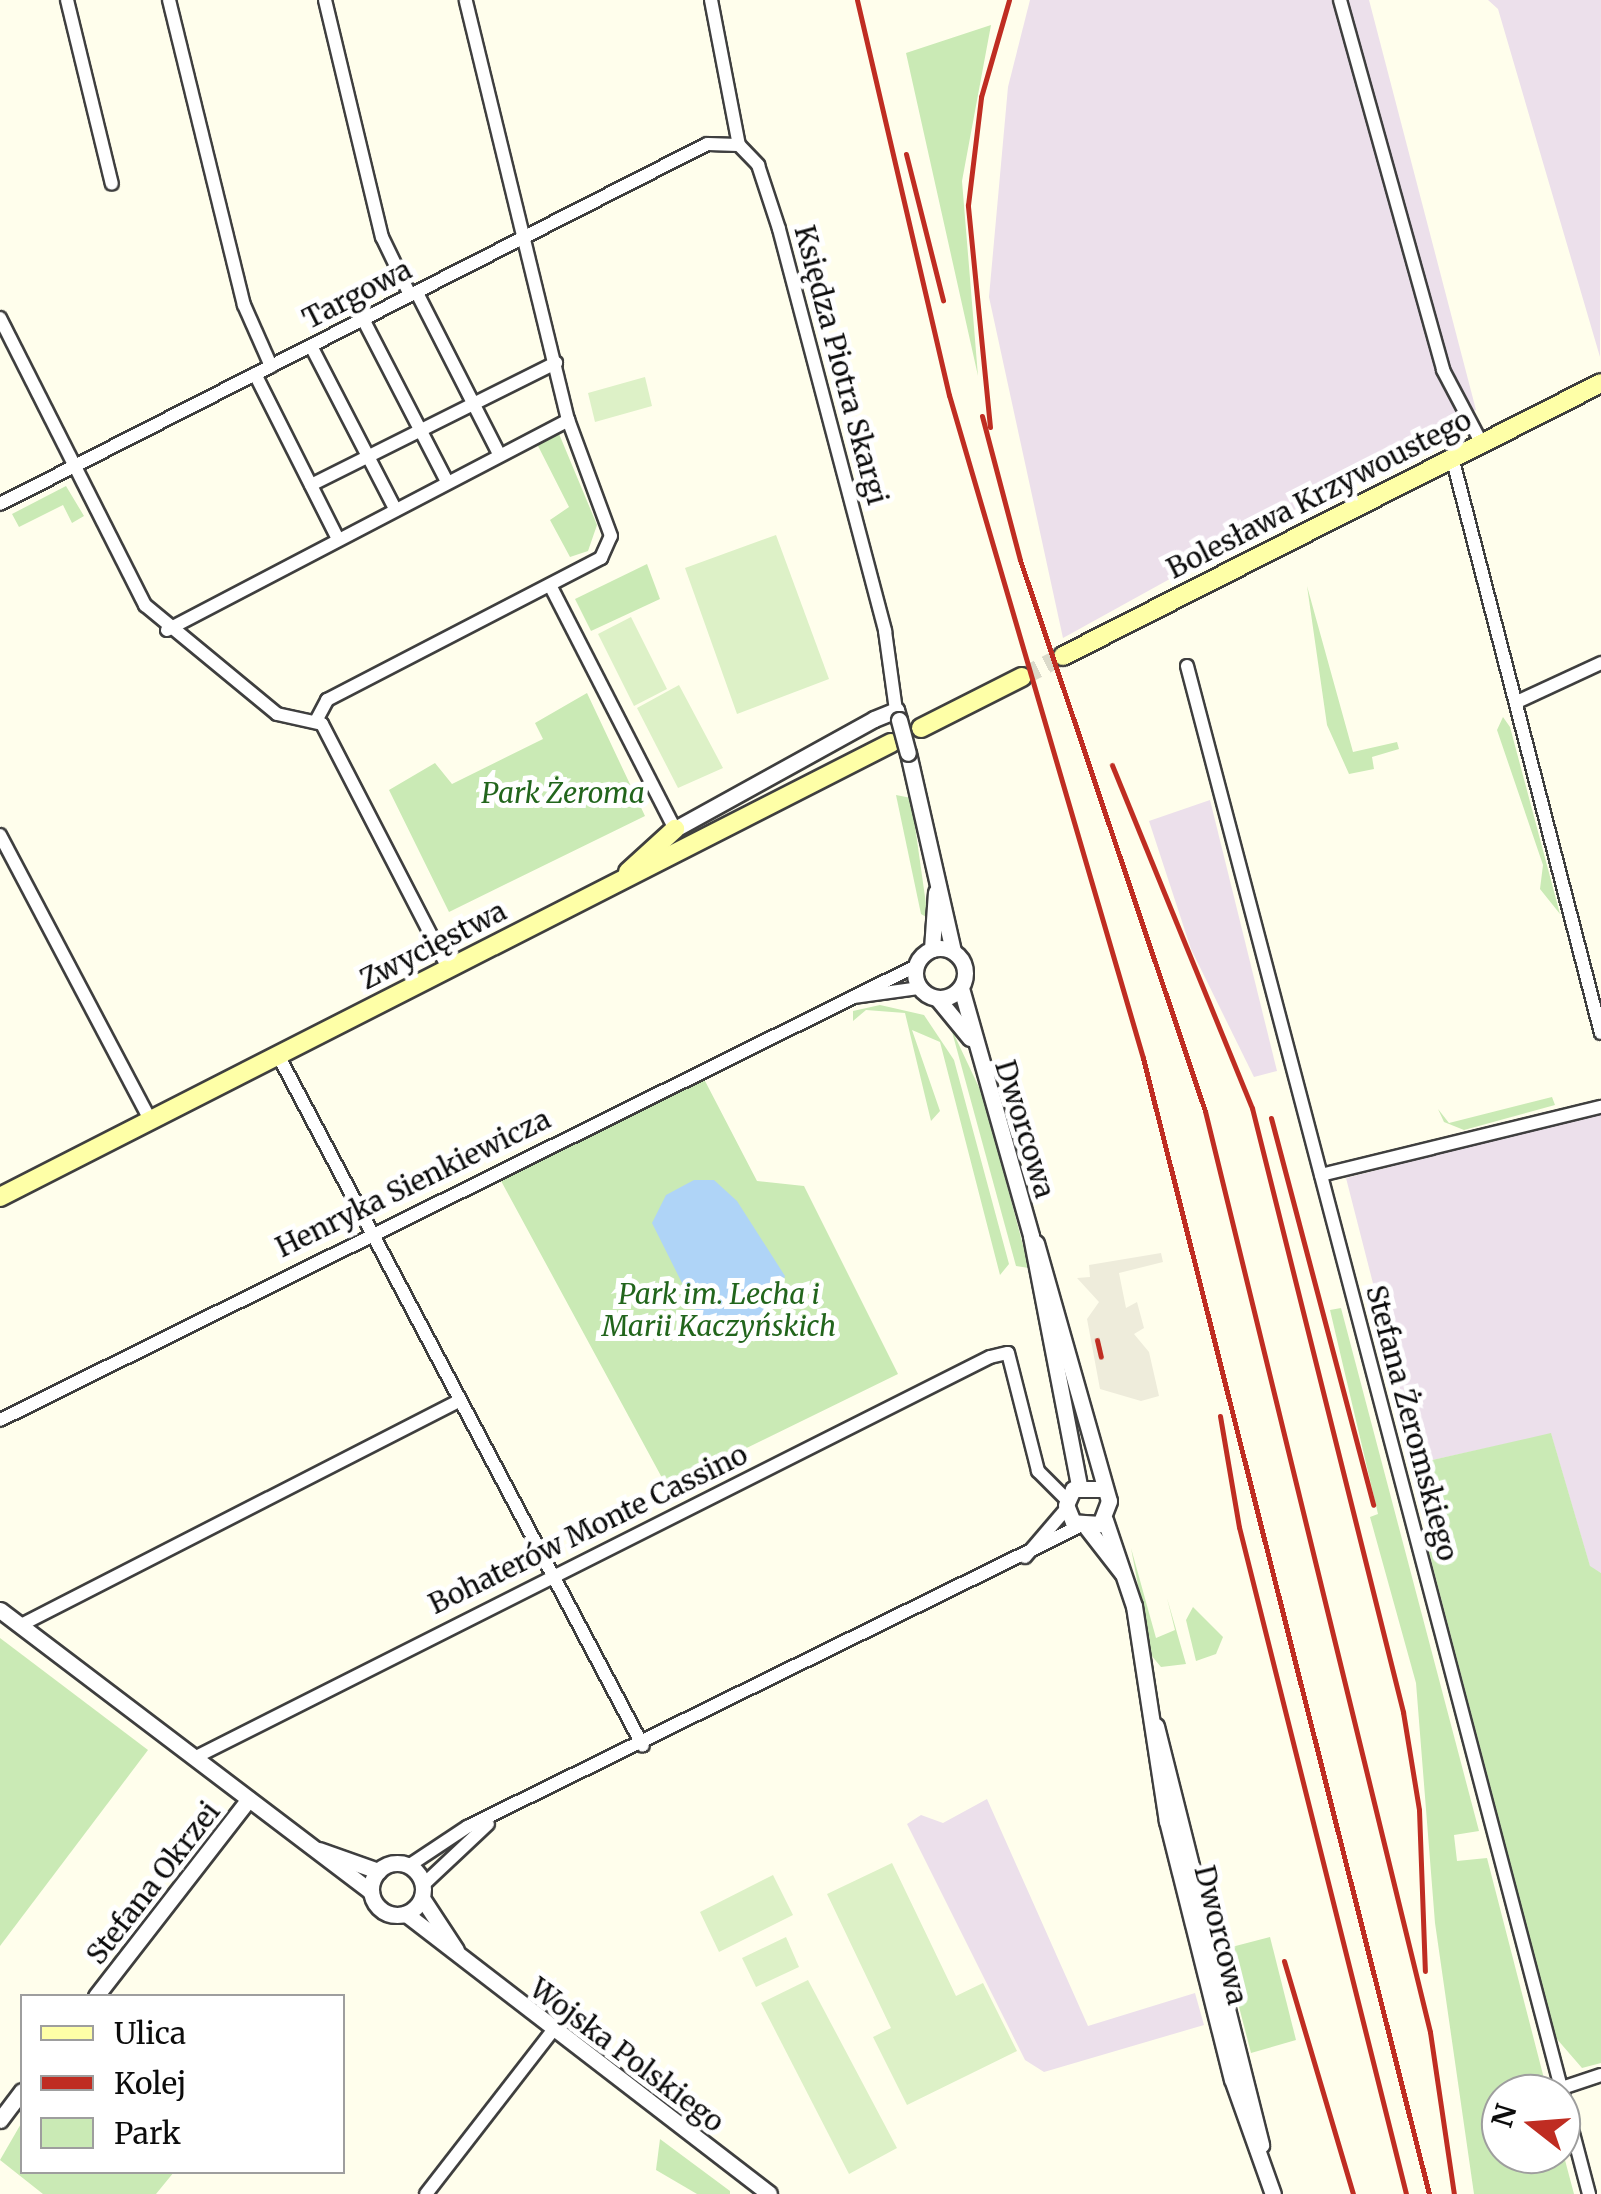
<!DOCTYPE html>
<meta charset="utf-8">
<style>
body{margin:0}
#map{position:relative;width:1601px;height:2194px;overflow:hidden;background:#fffeec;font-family:Merriweather,serif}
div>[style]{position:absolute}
.industrial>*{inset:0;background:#ece0eb}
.green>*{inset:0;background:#caeab5}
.pitch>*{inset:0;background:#ddf1c7}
.plaza>*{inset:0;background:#eeecdb}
.water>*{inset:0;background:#afd4f7}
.secondary-tunnel>*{height:18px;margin-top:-9px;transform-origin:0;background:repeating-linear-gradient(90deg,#dbdaca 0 18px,transparent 0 27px)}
.roads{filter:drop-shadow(2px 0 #3f3f3f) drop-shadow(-2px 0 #3f3f3f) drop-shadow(0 2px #3f3f3f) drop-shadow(0 -2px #3f3f3f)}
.minor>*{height:12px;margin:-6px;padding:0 6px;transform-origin:6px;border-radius:6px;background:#fff}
.tertiary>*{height:15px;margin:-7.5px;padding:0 7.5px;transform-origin:7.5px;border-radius:7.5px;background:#fff}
.tertiary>.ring{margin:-7.5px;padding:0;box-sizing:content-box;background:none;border:15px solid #fff;border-radius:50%}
.secondary>*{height:18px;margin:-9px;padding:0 9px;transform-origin:9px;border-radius:9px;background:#feffa7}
.rail>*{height:5px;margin:-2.5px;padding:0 2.5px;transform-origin:2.5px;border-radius:2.5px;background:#bf2d22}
.bridges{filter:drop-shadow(2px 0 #3f3f3f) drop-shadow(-2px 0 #3f3f3f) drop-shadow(0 2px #3f3f3f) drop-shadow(0 -2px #3f3f3f)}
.tertiary-bridge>*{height:15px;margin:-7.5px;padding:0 7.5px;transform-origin:7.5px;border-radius:7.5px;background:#fff}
span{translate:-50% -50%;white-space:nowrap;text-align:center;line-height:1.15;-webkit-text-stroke:10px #fff;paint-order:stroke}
.street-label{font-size:28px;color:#0c0c0c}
.park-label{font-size:28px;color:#22651c;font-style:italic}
.legend{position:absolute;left:20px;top:1994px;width:325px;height:180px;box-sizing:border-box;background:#fff;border:2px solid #9e9e9e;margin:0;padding:12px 18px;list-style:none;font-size:30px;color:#0c0c0c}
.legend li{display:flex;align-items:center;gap:20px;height:50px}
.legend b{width:50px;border:2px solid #9e9e9e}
.north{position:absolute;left:1481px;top:2074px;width:100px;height:100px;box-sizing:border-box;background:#fff;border:2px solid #9e9e9e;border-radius:50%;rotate:287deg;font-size:28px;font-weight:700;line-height:40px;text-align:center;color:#0c0c0c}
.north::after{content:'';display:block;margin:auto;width:35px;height:45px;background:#bf2d22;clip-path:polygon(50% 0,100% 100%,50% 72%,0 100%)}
</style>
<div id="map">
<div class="industrial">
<i style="clip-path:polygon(1030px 0,1369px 0,1476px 410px,1063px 638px,989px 297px,1008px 87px)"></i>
<i style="clip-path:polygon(1488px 0,1601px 0,1600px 357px,1498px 9px)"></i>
<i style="clip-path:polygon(1210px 800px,1277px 1071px,1254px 1077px,1191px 949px,1149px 821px)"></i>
<i style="clip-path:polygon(1601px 1113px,1601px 1573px,1590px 1567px,1551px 1434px,1419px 1463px,1346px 1178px)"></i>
<i style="clip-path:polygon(987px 1799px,1088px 2026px,1195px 1993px,1204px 2025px,1044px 2072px,1025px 2060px,907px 1824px,921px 1815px,943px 1823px)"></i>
</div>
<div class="green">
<i style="clip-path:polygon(991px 25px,962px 181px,978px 376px,906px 53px)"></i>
<i style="clip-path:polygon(557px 429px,597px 525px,588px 551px,570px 557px,550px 520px,569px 507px,535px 440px)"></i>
<i style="clip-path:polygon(66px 486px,84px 516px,72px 523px,63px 505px,19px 527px,12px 514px)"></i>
<i style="clip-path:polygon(647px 564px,660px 599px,591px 631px,575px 599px)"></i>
<i style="clip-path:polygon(1307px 586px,1353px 752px,1397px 742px,1399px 749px,1372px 757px,1374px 769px,1349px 774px,1327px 725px)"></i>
<i style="clip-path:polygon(587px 693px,645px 816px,449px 912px,389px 790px,435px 763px,452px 784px,543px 739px,535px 723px)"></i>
<i style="clip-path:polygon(1503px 717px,1510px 727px,1560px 914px,1540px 889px,1543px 865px,1497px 730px)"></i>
<i style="clip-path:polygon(896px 795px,911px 798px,928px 918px,921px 914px)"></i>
<i style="clip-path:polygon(880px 1005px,924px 1015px,954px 1060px,1009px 1264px,1000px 1275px,940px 1042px,912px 1030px,940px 1111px,931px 1121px,905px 1013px,866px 1010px,853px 1021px,853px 1011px)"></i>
<i style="clip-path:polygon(951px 1028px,984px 1098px,1029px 1268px,1016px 1266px)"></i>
<i style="clip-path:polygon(704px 1079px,757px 1181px,804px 1186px,898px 1374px,667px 1487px,500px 1179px)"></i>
<i style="clip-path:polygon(1552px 1097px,1555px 1105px,1464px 1130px,1444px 1122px,1438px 1109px,1449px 1123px)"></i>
<i style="clip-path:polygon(1341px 1308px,1479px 1831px,1454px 1835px,1457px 1861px,1487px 1858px,1548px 2094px,1501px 2094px,1501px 2154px,1561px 2154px,1561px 2145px,1574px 2194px,1474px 2194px,1435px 1923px,1416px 1683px,1370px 1517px,1378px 1514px,1330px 1310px)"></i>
<i style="clip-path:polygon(1551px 1433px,1590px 1566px,1601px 1573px,1601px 2063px,1582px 2068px,1556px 2038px,1426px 1541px,1438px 1536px,1419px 1463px)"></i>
<i style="clip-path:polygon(1131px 1548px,1156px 1638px,1175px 1630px,1167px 1598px,1186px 1664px,1161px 1667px,1151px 1655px)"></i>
<i style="clip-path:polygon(1193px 1607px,1223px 1637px,1216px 1654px,1196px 1661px,1186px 1620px)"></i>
<i style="clip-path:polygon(0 1638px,148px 1750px,0 1946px)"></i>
<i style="clip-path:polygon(1270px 1937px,1296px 2040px,1251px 2053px,1224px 1949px)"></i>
<i style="clip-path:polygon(22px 2122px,22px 2172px,174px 2172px,156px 2194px,43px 2194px,0 2160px)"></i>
<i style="clip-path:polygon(660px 2139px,730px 2191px,730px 2194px,697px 2194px,656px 2170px)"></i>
</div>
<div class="pitch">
<i style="clip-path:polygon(645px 377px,652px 406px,595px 422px,588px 393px)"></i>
<i style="clip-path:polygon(776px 535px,829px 679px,737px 714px,685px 568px)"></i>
<i style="clip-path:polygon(631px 617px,667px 689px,634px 706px,598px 634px)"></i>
<i style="clip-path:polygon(679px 685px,723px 768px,678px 788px,637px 708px)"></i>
<i style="clip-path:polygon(892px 1863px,956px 1996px,983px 1983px,1017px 2051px,907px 2105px,873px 2037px,891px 2028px,827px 1894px)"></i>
<i style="clip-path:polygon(773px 1875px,793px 1915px,719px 1952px,700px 1912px)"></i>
<i style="clip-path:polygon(786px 1937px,799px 1967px,756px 1987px,742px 1958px)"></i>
<i style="clip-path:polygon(808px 1980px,897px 2148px,849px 2174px,761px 2003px)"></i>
</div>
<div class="plaza">
<i style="clip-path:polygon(1161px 1253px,1163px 1262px,1119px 1273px,1126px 1308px,1137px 1302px,1144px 1328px,1134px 1334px,1149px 1352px,1159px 1396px,1141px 1401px,1100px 1389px,1087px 1319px,1099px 1302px,1077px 1278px,1090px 1277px,1089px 1265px)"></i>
</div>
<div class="water">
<i style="clip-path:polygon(694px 1180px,714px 1180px,737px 1201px,785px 1276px,764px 1325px,738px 1339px,708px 1335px,652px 1223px,666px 1195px)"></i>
</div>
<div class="secondary-tunnel">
<i style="left:1022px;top:677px;width:46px;rotate:-27.1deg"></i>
</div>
<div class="roads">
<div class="minor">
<i style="left:67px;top:0;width:189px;rotate:76.3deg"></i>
<i style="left:169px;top:0;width:314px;rotate:76.2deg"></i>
<i style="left:244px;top:305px;width:67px;rotate:66.1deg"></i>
<i style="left:325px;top:0;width:244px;rotate:76.5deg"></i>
<i style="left:382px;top:237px;width:64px;rotate:64.2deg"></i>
<i style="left:711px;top:0;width:148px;rotate:79.1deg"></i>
<i style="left:739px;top:145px;width:28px;rotate:46deg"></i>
<i style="left:758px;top:165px;width:67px;rotate:71.8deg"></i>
<i style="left:779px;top:229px;width:416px;rotate:75.2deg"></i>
<i style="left:885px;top:631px;width:80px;rotate:82.1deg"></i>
<i style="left:1340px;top:0;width:384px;rotate:74.4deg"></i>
<i style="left:1443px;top:370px;width:81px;rotate:62.2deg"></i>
<i style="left:417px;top:293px;width:181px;rotate:63deg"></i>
<i style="left:0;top:318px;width:322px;rotate:63.2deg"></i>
<i style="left:145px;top:605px;width:171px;rotate:39.5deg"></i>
<i style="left:277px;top:714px;width:46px;rotate:12.5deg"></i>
<i style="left:322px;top:724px;width:275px;rotate:62.7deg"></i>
<i style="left:363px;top:319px;width:181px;rotate:62.7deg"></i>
<i style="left:311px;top:346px;width:181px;rotate:62.7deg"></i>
<i style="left:255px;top:374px;width:182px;rotate:63.3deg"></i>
<i style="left:1452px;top:457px;width:595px;rotate:75.5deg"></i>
<i style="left:311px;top:485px;width:274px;rotate:-26.5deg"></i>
<i style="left:0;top:504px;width:793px;rotate:-26.98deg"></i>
<i style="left:707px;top:144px;width:32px;rotate:2deg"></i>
<i style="left:550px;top:585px;width:274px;rotate:62.9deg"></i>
<i style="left:167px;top:630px;width:453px;rotate:-27.6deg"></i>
<i style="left:1187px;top:666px;width:1580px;rotate:75.26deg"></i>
<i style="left:1517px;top:702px;width:93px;rotate:-24.9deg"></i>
<i style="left:316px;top:721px;width:24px;rotate:-62deg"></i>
<i style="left:327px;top:700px;width:309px;rotate:-27.4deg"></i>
<i style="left:601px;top:558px;width:24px;rotate:-66deg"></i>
<i style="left:611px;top:536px;width:124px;rotate:-110.3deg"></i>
<i style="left:568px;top:420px;width:432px;rotate:-103.7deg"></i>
<i style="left:0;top:835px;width:322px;rotate:62.2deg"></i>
<i style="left:854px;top:997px;width:66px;rotate:-7.9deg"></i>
<i style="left:278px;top:1055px;width:781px;rotate:62.16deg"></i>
<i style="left:1321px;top:1175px;width:288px;rotate:-13.7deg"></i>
<i style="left:0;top:1420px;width:1022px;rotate:-26.36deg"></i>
<i style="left:1025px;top:1557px;width:63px;rotate:-49.5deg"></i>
<i style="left:21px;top:1625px;width:493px;rotate:-27.1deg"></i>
<i style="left:194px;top:1758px;width:891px;rotate:-26.74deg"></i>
<i style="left:990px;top:1357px;width:18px;rotate:-13deg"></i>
<i style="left:1008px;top:1353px;width:122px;rotate:75.7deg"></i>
<i style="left:1038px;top:1471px;width:41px;rotate:45deg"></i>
<i style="left:410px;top:1865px;width:69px;rotate:-33.7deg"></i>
<i style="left:467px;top:1827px;width:683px;rotate:-26.15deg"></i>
<i style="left:423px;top:1885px;width:89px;rotate:-43.2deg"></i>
<i style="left:1562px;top:2088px;width:41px;rotate:-18.4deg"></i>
<i style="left:426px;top:2194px;width:207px;rotate:-52.2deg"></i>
</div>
<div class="tertiary">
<i style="left:908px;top:753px;width:203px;rotate:77.2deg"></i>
<i style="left:675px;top:829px;width:227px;rotate:-28.9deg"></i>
<i style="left:874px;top:719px;width:24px;rotate:-22deg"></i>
<i style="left:896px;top:710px;width:10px;rotate:73deg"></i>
<i class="ring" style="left:915px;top:948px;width:35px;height:35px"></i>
<i style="left:932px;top:949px;width:57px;rotate:-86deg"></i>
<i style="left:961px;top:988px;width:258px;rotate:74.2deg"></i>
<i style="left:1031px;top:1236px;width:255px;rotate:79.1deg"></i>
<i style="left:937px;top:998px;width:52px;rotate:50.5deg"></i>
<i style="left:1036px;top:1243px;width:268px;rotate:74.2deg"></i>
<i style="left:1109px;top:1501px;width:25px;rotate:111deg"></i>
<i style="left:1100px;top:1524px;width:27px;rotate:-176deg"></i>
<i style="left:1073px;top:1522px;width:18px;rotate:-112deg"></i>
<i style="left:1066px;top:1505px;width:17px;rotate:-66deg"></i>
<i style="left:1073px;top:1489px;width:29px"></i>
<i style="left:1105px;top:1520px;width:91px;rotate:71.4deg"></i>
<i style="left:1134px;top:1606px;width:218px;rotate:81.3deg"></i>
<i style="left:1167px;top:1821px;width:266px;rotate:75.9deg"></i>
<i style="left:1232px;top:2079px;width:122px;rotate:70.4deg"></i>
<i style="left:1087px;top:1528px;width:57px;rotate:52.1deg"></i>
<i style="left:0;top:1610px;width:466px;rotate:37.2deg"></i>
<i style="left:1156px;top:1726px;width:432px;rotate:75.9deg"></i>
<i style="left:319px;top:1850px;width:63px;rotate:19.6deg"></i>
<i class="ring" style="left:371px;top:1863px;width:37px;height:37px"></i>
<i style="left:422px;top:1898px;width:62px;rotate:56.8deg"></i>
<i style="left:406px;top:1914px;width:458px;rotate:37.6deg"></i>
<i style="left:96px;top:1996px;width:249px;rotate:-52.2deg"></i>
<i style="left:0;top:2120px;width:36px;rotate:-53deg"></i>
</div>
<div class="secondary">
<i style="left:1063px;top:656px;width:603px;rotate:-26.9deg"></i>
<i style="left:921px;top:728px;width:113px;rotate:-26.8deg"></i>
<i style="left:628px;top:872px;width:64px;rotate:-42.5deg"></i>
<i style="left:0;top:1197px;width:1000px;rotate:-27deg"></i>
</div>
</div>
<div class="rail">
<i style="left:857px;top:0;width:406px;rotate:76.9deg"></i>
<i style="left:949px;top:395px;width:691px;rotate:73.69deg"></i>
<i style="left:1143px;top:1058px;width:1171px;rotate:75.87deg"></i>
<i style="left:906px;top:154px;width:151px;rotate:75.8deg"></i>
<i style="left:982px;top:416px;width:149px;rotate:75.2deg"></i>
<i style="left:1020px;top:560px;width:581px;rotate:71.44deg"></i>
<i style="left:1205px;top:1111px;width:948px;rotate:76.27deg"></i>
<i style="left:1430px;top:2032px;width:164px;rotate:81.6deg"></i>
<i style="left:990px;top:427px;width:223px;rotate:-95.7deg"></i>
<i style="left:968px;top:205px;width:109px;rotate:-83.1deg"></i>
<i style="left:981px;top:97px;width:101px;rotate:-73.9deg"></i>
<i style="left:1112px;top:765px;width:370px;rotate:67.8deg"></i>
<i style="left:1252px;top:1108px;width:623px;rotate:75.96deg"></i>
<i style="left:1403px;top:1712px;width:99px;rotate:80.7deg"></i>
<i style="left:1419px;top:1810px;width:161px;rotate:87.9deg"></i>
<i style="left:1271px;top:1118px;width:400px;rotate:75.2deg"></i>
<i style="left:1097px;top:1340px;width:17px;rotate:77deg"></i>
<i style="left:1220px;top:1416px;width:113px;rotate:80.3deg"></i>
<i style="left:1239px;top:1527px;width:688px;rotate:75.94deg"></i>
<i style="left:1284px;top:1961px;width:243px;rotate:73.5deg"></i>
</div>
<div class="bridges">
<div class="tertiary-bridge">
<i style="left:899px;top:720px;width:34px;rotate:75deg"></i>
</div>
</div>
<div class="street-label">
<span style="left:357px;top:294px;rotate:-27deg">Targowa</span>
<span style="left:841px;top:365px;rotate:75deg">Księdza Piotra Skargi</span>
<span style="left:1319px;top:494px;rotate:-27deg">Bolesława Krzywoustego</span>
<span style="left:433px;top:945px;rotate:-27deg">Zwycięstwa</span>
<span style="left:1025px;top:1129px;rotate:73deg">Dworcowa</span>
<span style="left:413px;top:1183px;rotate:-26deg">Henryka Sienkiewicza</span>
<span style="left:1412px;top:1423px;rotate:75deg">Stefana Żeromskiego</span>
<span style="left:588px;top:1529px;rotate:-26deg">Bohaterów Monte Cassino</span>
<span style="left:153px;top:1883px;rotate:-52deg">Stefana Okrzei</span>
<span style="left:1221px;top:1935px;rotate:76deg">Dworcowa</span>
<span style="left:627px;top:2055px;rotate:37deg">Wojska Polskiego</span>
</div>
<div class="park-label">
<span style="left:563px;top:793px">Park Żeroma</span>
<span style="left:719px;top:1310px">Park im. Lecha i<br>Marii Kaczyńskich</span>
</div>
<ul class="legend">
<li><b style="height:12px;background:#feffa7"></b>Ulica</li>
<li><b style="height:12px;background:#bf2d22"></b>Kolej</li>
<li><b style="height:28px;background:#caeab5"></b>Park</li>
</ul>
<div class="north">N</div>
</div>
